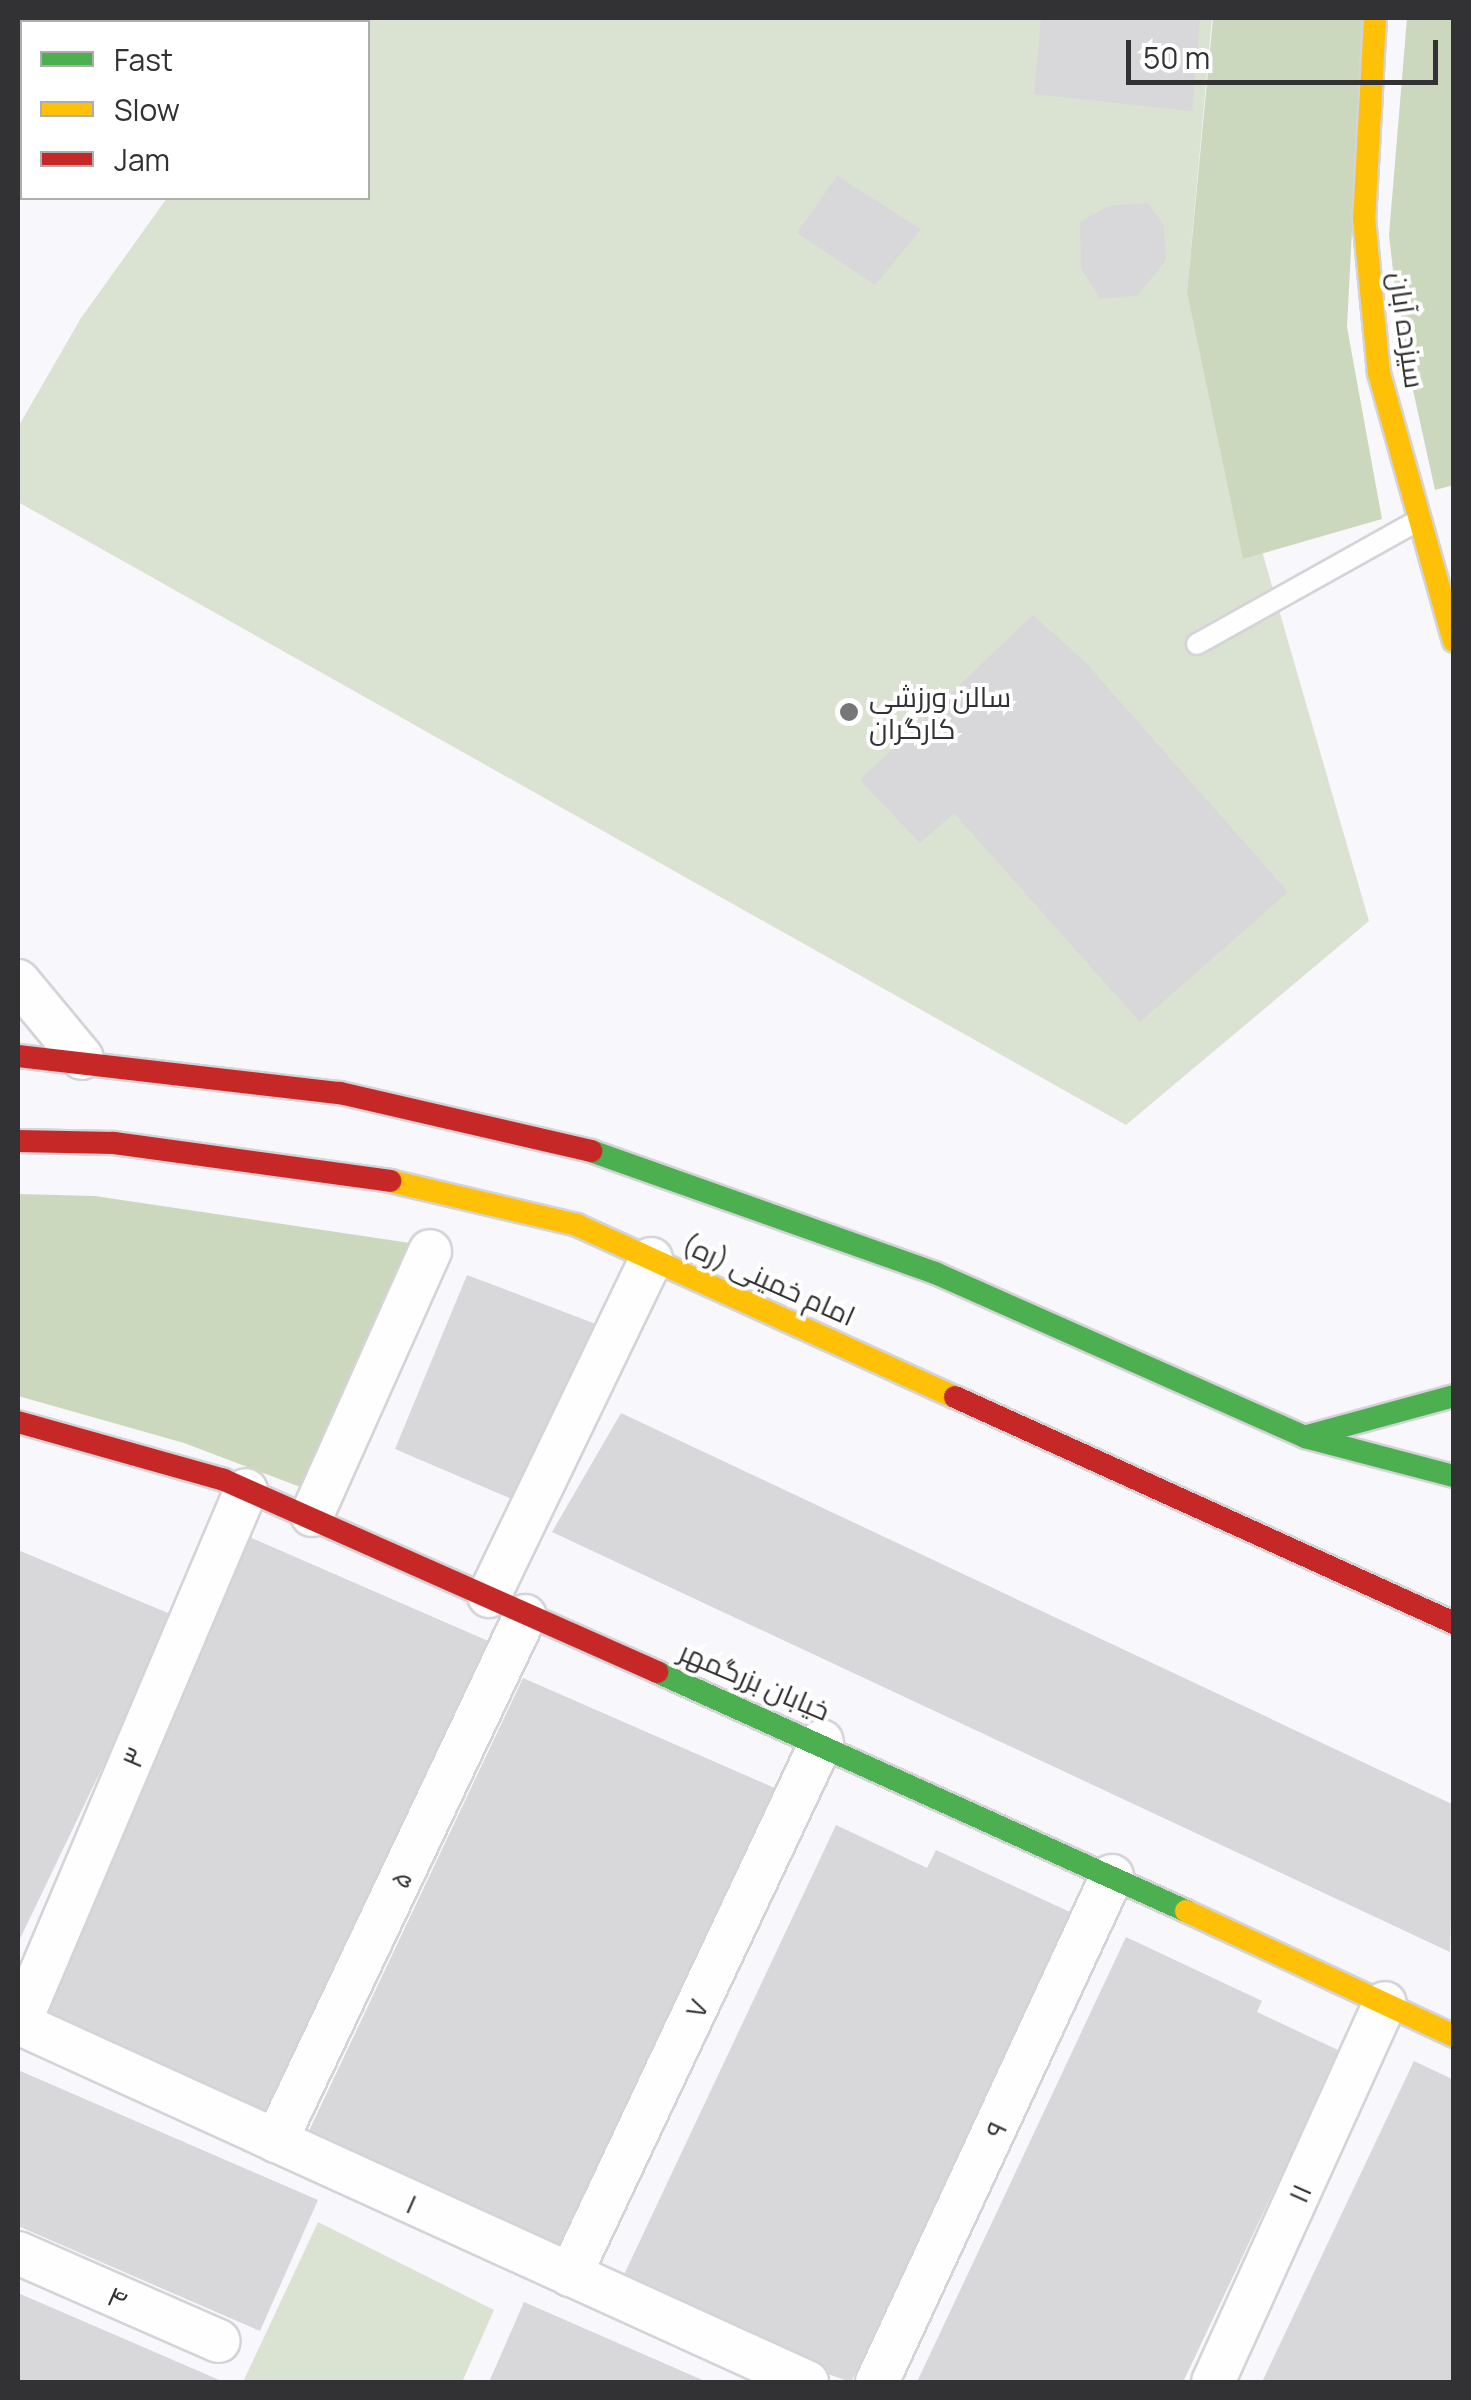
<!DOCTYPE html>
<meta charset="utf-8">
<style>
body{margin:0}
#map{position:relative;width:1471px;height:2400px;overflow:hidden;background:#f8f7fc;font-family:Manrope,Cairo,sans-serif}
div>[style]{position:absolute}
.green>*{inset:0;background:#dae2d2}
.forest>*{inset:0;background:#ccd8be}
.building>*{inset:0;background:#d8d7da}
.roads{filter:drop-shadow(2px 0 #d4d3d7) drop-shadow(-2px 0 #d4d3d7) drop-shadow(0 2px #d4d3d7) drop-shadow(0 -2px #d4d3d7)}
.lane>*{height:20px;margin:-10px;padding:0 10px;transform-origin:10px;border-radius:10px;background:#fefeff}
.street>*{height:42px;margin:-21px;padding:0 21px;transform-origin:21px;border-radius:21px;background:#fefeff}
.fast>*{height:22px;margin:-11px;padding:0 11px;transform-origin:11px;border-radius:11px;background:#4caf50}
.slow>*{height:22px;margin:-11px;padding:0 11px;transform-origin:11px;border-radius:11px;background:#ffc107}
.jam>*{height:22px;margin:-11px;padding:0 11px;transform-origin:11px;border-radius:11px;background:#c62828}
.dots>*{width:28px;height:28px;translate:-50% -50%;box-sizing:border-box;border:5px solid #fff;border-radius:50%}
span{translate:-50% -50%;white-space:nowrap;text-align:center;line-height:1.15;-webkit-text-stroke:8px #fff;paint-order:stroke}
.street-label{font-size:28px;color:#323234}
.poi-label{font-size:28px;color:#323234}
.left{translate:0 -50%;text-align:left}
.frame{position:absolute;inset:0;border:20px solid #323234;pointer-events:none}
.legend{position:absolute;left:20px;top:20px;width:350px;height:180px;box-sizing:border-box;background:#fff;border:2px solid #adadae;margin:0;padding:12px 18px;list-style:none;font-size:30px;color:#323234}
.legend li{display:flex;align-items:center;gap:20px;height:50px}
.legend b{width:50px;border:2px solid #adadae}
.scale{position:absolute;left:1126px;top:40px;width:312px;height:45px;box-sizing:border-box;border:5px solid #323234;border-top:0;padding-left:12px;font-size:30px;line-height:35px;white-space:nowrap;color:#323234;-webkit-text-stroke:8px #fff;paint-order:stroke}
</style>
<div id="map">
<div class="green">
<i style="clip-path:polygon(339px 18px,1212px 18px,1187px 292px,1369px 921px,1126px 1125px,18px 502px,18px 427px,81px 318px,167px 198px,368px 198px,368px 22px,334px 22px)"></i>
<i style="clip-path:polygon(318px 2222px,494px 2310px,462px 2382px,243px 2382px)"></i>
</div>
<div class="forest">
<i style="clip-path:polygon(1213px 18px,1363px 18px,1347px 327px,1382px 519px,1243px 559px,1187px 292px)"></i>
<i style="clip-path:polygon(1407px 18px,1453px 18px,1454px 485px,1435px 490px,1400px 331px,1389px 235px)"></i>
<i style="clip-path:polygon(18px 1194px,95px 1196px,410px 1243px,303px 1488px,184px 1443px,18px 1396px)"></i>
</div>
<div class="building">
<i style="clip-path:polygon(1041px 18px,1200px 18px,1192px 111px,1034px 94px)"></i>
<i style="clip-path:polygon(837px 176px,921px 229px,875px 285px,797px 233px)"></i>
<i style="clip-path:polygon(1148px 203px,1164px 226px,1166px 260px,1138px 295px,1100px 299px,1081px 268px,1080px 222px,1108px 206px)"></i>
<i style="clip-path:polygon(1033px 615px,1085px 662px,1288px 892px,1140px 1022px,954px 813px,920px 843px,860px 780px)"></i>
<i style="clip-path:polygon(467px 1275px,601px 1326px,521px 1503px,395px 1449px)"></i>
<i style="clip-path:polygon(621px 1413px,1454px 1805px,1450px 1952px,552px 1532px)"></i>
<i style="clip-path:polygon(247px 1536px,502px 1647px,279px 2121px,23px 2011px)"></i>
<i style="clip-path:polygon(18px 1550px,175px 1616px,18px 1943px)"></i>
<i style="clip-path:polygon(523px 1678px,793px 1796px,570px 2271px,299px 2152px)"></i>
<i style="clip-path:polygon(836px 1825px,927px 1868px,936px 1850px,1072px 1913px,851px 2382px,612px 2300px)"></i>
<i style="clip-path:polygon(1126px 1937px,1262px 2001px,1257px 2012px,1340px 2051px,1183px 2382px,917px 2382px)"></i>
<i style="clip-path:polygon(1414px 2061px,1454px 2080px,1454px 2382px,1262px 2382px)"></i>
<i style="clip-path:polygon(18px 2070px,318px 2200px,260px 2331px,18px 2226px)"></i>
<i style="clip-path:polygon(18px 2293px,224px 2382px,18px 2382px)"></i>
<i style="clip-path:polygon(524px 2302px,707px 2382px,489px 2382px)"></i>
</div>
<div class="roads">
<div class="lane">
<i style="left:1197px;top:644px;width:252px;rotate:-29.2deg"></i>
</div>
<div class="street">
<i style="left:68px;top:22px;width:6px;rotate:-45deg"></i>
<i style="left:18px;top:88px;width:8px;rotate:-60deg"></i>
<i style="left:18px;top:981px;width:100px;rotate:50.3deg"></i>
<i style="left:312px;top:1515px;width:289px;rotate:-65.9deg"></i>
<i style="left:489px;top:1596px;width:374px;rotate:-64.3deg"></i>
<i style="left:18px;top:2023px;width:867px;rotate:24.47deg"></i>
<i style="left:19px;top:2024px;width:580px;rotate:-66.97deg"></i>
<i style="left:276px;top:2141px;width:581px;rotate:-64.63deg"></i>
<i style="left:18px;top:2253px;width:219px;rotate:23.7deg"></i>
<i style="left:570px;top:2275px;width:590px;rotate:-64.74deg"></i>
<i style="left:877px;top:2382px;width:558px;rotate:-65.09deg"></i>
<i style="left:1213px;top:2382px;width:416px;rotate:-65.6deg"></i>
</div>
<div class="fast">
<i style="left:591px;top:1151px;width:365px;rotate:19.5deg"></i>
<i style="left:935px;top:1273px;width:405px;rotate:23.9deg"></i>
<i style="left:1305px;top:1437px;width:154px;rotate:14.7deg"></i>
<i style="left:1307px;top:1436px;width:152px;rotate:-15.2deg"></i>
<i style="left:657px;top:1672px;width:580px;rotate:24.31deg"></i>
</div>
<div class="slow">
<i style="left:1375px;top:18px;width:200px;rotate:93.1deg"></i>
<i style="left:1364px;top:218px;width:156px;rotate:84.5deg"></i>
<i style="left:1379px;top:373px;width:278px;rotate:74.4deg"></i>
<i style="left:390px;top:1181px;width:192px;rotate:13.2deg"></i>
<i style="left:577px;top:1225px;width:415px;rotate:24.5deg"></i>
<i style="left:1186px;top:1911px;width:296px;rotate:25deg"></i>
</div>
<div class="jam">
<i style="left:18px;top:1056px;width:324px;rotate:6.6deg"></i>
<i style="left:340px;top:1093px;width:258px;rotate:13deg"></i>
<i style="left:18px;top:1141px;width:96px;rotate:1.2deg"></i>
<i style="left:114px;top:1143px;width:279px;rotate:7.8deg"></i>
<i style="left:955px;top:1397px;width:548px;rotate:24.37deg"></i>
<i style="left:18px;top:1422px;width:214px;rotate:15.7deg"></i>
<i style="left:224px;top:1480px;width:474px;rotate:23.9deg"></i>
</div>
</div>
<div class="dots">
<i style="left:849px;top:712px;background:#77777a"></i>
</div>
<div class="street-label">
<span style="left:1408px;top:330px;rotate:82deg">سیزده آبان</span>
<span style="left:769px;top:1279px;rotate:24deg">امام خمینی (ره)</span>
<span style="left:755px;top:1680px;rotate:23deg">خیابان بزرگمهر</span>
<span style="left:133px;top:1757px;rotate:-67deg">۳</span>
<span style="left:400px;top:1879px;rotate:-65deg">۵</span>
<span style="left:696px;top:2008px;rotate:-65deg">۷</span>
<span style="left:995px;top:2129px;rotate:-65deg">۹</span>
<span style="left:1299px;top:2193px;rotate:-66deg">۱۱</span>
<span style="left:412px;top:2203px;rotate:24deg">۱</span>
<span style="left:118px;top:2297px;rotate:24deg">۴</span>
</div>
<div class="poi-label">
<span class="left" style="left:869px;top:712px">سالن ورزشی<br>کارگران</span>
</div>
<div class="frame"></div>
<ul class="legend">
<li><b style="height:12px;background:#4caf50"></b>Fast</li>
<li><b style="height:12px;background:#ffc107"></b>Slow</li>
<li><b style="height:12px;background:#c62828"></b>Jam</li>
</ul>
<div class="scale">50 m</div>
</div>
